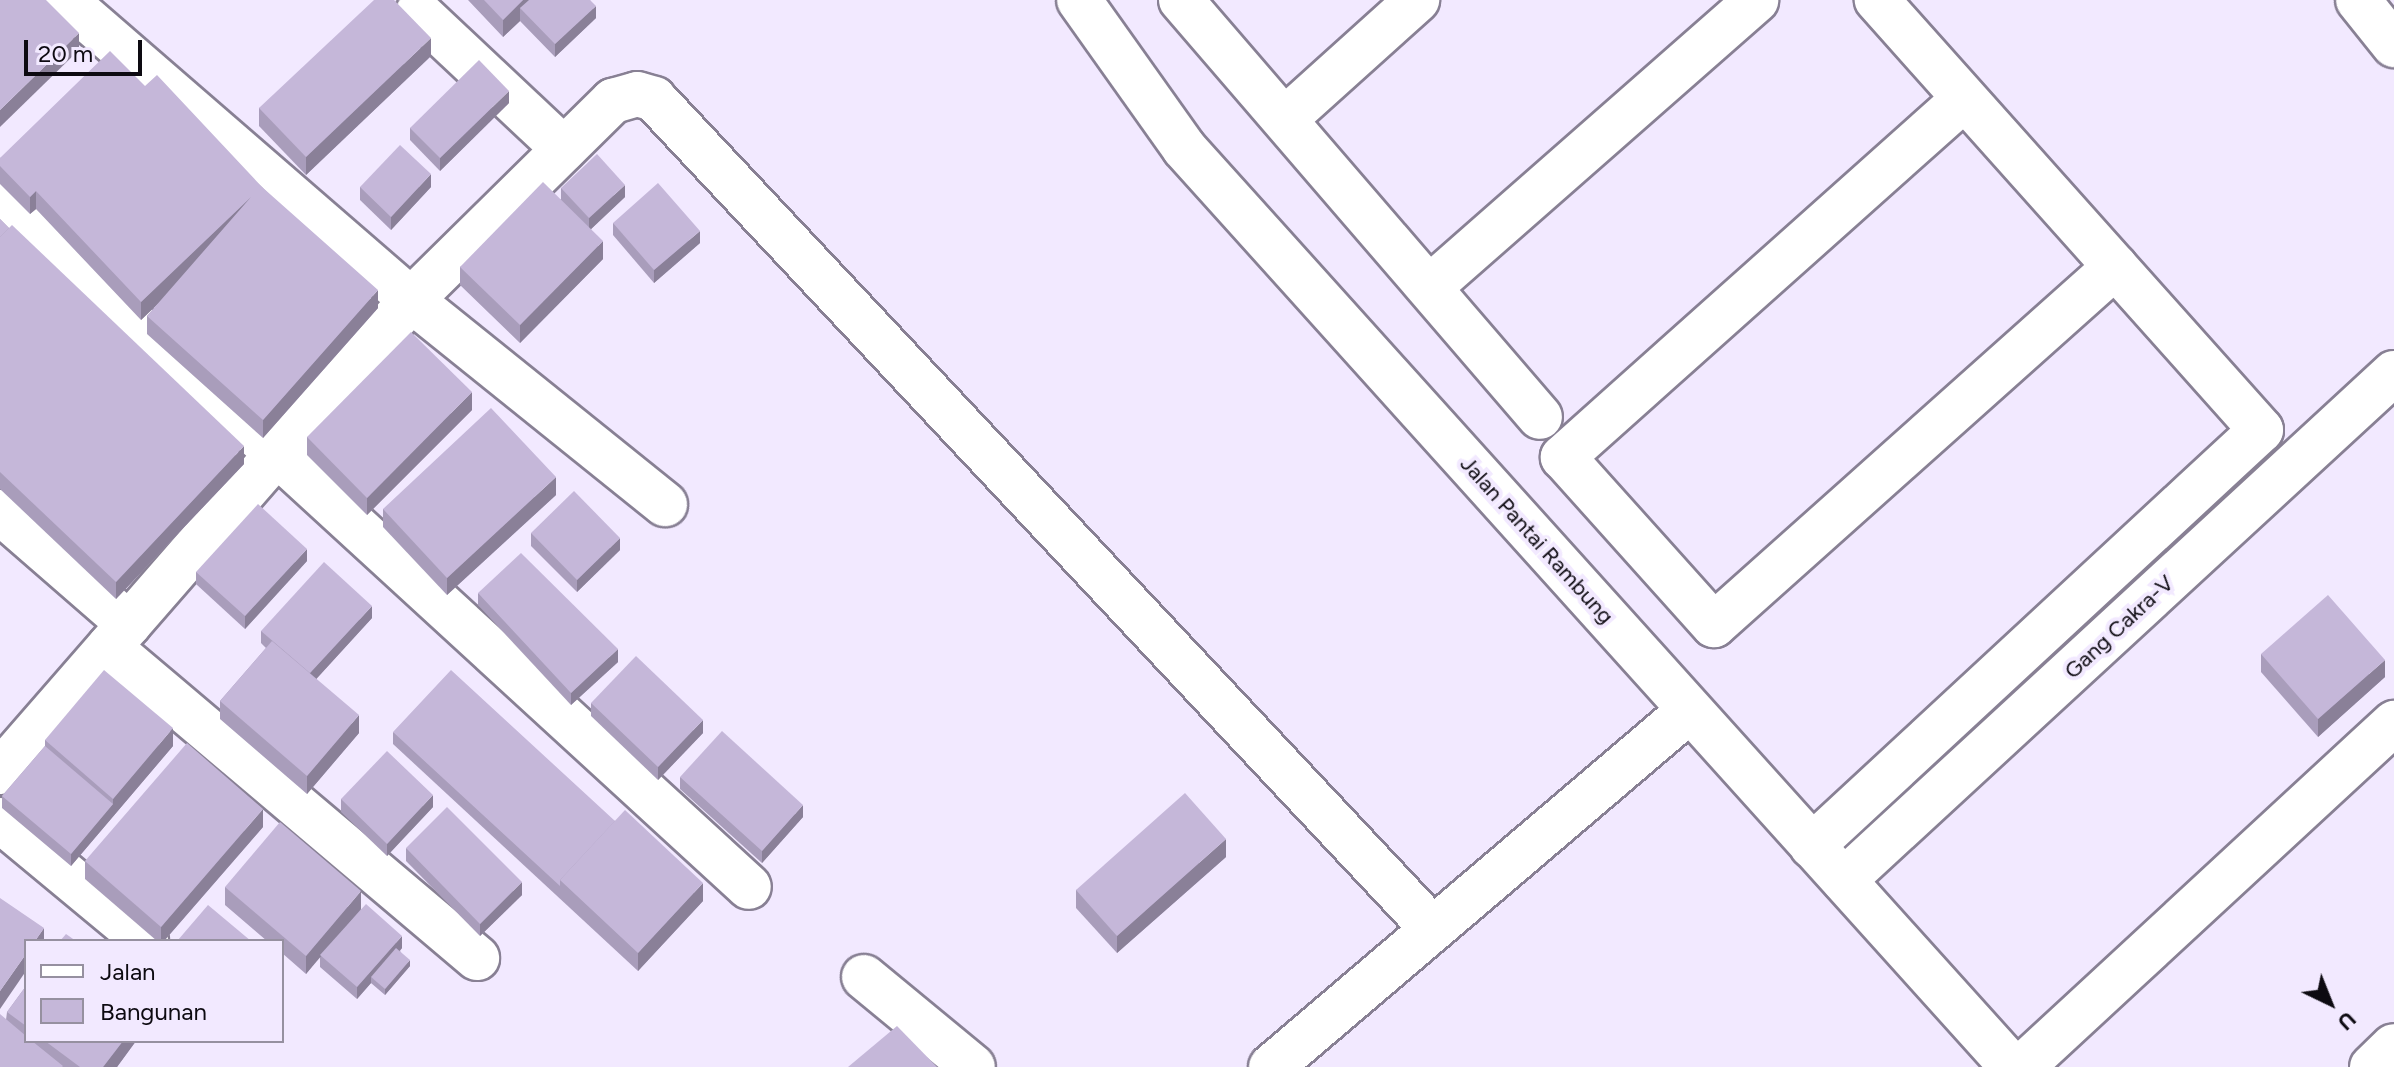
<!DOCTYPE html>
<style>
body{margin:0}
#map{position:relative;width:2394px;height:1067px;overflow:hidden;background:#f2e9ff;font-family:Figtree,sans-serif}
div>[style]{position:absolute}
.roads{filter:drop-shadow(2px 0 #888094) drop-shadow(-2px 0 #888094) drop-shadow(0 2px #888094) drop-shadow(0 -2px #888094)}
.minor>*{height:44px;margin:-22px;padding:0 22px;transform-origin:22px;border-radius:22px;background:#fff}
.wall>*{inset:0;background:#a99dbb}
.shaded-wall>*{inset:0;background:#8a8098}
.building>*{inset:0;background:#c5b7d9}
span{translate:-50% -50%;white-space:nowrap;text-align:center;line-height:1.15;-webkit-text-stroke:8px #f2e9ff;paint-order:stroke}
.street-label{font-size:22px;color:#0d0a11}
.legend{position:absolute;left:24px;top:939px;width:260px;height:104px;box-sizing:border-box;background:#f2e9ff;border:2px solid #9690a0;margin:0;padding:10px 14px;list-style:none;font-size:24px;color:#0d0a11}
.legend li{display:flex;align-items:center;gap:16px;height:40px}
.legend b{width:40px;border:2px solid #9690a0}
.north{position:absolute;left:2290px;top:963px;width:80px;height:80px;-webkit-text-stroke:6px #f2e9ff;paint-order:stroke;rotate:137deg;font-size:22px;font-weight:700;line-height:32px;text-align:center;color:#0d0a11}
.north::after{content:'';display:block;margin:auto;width:28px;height:36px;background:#0d0a11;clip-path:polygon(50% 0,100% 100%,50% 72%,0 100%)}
.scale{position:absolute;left:24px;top:40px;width:118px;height:36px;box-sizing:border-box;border:4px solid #0d0a11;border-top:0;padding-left:10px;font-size:24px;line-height:28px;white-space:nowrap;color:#0d0a11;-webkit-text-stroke:6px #f2e9ff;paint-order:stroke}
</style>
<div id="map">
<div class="roads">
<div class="minor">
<i style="left:65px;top:0;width:458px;rotate:40.9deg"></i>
<i style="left:411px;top:300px;width:326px;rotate:38.8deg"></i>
<i style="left:1079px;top:0;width:181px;rotate:54.6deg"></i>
<i style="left:1184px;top:148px;width:1237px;rotate:47.98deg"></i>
<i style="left:1181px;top:0;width:550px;rotate:49.27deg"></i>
<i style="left:2358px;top:0;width:58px;rotate:51.3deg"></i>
<i style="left:418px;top:12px;width:200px;rotate:43.2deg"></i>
<i style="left:1964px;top:99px;width:538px;rotate:138.24deg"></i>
<i style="left:1563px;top:457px;width:226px;rotate:48.1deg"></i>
<i style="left:1714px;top:625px;width:538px;rotate:-41.76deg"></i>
<i style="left:1285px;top:119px;width:178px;rotate:-42deg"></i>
<i style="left:0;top:200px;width:1016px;rotate:42.53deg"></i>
<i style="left:1431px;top:286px;width:433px;rotate:-41.3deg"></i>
<i style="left:0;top:512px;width:171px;rotate:41deg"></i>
<i style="left:109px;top:647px;width:482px;rotate:40.2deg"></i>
<i style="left:0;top:772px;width:626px;rotate:-48.95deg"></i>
<i style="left:411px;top:300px;width:284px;rotate:-44.6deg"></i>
<i style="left:613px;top:101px;width:25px;rotate:-16deg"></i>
<i style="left:637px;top:94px;width:18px;rotate:16deg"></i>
<i style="left:654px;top:99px;width:1138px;rotate:46.82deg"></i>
<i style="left:0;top:820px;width:190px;rotate:39.7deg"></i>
<i style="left:1812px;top:846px;width:612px;rotate:-42.82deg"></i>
<i style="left:2261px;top:430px;width:577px;rotate:-131.77deg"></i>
<i style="left:1844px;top:880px;width:748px;rotate:-42.67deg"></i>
<i style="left:864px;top:977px;width:141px;rotate:39.5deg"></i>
<i style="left:1271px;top:1067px;width:550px;rotate:-40.43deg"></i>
<i style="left:2022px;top:1067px;width:507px;rotate:-42.76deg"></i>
<i style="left:2372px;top:1067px;width:30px;rotate:-44deg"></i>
</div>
</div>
<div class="wall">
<i style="clip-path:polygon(468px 0,590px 0,596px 18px,555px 57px,520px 21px,503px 37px)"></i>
<i style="clip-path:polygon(431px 56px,306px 175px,259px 126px,259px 108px)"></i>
<i style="clip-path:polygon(145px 86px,262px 187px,378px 308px,263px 438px,147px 334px,147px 316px,162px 300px,141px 320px,36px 209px,30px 214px,0 184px,0 158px)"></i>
<i style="clip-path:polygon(509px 103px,440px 171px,410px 140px,410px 128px)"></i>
<i style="clip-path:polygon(360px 187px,431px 187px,391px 230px,360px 200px)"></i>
<i style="clip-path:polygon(561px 188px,625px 197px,591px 229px,603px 259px,520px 343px,460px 285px,460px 267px,561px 199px)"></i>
<i style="clip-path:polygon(0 219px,244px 464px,116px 599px,0 489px)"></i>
<i style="clip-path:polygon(613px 223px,700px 243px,654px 283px,613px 235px)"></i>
<i style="clip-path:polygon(472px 410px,367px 515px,307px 455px,307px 437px)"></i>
<i style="clip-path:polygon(556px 495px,447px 595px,383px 527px,383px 509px)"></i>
<i style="clip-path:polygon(531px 533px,620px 550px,577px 592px,531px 546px)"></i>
<i style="clip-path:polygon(307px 561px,245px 629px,196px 584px,196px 572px)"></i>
<i style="clip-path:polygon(478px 593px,618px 662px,571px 705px,478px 605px)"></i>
<i style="clip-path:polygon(372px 618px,316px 679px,359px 733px,307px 794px,220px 719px,220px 701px,266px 648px,261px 643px,261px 631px)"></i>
<i style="clip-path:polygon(2261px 654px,2385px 677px,2318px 737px,2261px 672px)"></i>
<i style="clip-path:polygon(591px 703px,703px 733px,658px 780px,591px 716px)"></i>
<i style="clip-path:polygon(393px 732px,615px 821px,703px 901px,638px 971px,393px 744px)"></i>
<i style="clip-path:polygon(45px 740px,173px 746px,71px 866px,2px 808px,2px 796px,45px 746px)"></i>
<i style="clip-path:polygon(680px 777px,803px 817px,762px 863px,680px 789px)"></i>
<i style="clip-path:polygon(341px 799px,433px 807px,387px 856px,341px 812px)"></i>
<i style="clip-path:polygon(263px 827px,164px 941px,157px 941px,85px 879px,85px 861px)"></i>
<i style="clip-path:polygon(406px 848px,522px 895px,480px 936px,406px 861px)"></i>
<i style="clip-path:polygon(1226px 857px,1117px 953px,1076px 908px,1076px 890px)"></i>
<i style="clip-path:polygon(225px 887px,361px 909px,402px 948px,400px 951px,410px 966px,385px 995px,371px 983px,357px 999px,320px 967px,320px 956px,306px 974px,282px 953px,282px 941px,267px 941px,225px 905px)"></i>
<i style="clip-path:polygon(26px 986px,26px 1041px,136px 1041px,117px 1067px,0 1067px,7px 1012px)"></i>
</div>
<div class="shaded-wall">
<i style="clip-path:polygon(523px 0,542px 0,520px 8px,520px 21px,503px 37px,503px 20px)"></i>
<i style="clip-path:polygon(596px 6px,596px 18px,555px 57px,555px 44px)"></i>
<i style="clip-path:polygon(79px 33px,79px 50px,0 127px,0 110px)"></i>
<i style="clip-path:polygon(431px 38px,431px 56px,306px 175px,306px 157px)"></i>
<i style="clip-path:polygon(509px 91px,509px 103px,440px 171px,440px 158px)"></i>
<i style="clip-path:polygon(431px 174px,431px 187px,391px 230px,391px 217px)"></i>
<i style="clip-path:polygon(625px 185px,625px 197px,589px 231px,589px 218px)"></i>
<i style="clip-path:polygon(36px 191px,36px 209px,30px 214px,30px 197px)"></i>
<i style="clip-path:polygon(251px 197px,251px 215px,141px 320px,141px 302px)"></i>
<i style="clip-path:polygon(700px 231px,700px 243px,654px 283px,654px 270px)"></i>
<i style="clip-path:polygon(603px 241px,603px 259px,520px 343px,520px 325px)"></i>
<i style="clip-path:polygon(378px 290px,378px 308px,263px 438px,263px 420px)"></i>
<i style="clip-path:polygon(472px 392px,472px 410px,367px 515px,367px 498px)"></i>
<i style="clip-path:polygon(244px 446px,244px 464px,116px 599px,116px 582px)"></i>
<i style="clip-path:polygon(556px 477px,556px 495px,447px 595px,447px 578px)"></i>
<i style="clip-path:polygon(620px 538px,620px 550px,577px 592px,577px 580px)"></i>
<i style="clip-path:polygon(307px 549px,307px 561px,245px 629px,245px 616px)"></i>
<i style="clip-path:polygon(372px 606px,372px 618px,309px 687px,309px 674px)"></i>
<i style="clip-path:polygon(618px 649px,618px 662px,571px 705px,571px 693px)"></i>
<i style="clip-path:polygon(2385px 660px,2385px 677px,2318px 737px,2318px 719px)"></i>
<i style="clip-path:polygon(359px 715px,359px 733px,307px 794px,307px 776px)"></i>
<i style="clip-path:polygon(703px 720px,703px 733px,658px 780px,658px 767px)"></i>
<i style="clip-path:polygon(173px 728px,173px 746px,71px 866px,71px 854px,113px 804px,113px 799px)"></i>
<i style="clip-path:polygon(433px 795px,433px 807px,387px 856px,387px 844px)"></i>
<i style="clip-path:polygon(803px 805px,803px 817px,762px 863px,762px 851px)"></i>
<i style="clip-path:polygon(263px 809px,263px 827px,164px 941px,161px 941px,161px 927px)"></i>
<i style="clip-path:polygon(1226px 839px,1226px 857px,1117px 953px,1117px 936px)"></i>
<i style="clip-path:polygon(522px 882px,522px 895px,480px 936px,480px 924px)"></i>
<i style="clip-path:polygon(703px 883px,703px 901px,638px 971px,638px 953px)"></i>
<i style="clip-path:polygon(361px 891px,361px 909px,306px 974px,306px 956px)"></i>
<i style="clip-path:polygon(44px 928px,44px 941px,35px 941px)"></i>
<i style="clip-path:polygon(402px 936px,402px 948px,374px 979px,371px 977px,371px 983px,357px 999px,357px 987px)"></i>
<i style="clip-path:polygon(26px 954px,26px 971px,0 1009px,0 991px)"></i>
<i style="clip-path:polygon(410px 960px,410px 966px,385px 995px,385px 989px)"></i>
<i style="clip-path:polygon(123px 1041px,136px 1041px,117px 1067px,103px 1067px)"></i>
</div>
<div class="building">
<i style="clip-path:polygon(0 0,46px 0,79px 33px,0 110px)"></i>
<i style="clip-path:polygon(374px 0,394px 0,431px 38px,306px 157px,259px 108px)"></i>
<i style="clip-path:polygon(484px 0,523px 0,503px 20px)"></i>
<i style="clip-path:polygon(529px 0,590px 0,596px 6px,555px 44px,520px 8px)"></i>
<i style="clip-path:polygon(110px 51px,145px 86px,157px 75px,262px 187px,378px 290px,263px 420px,147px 316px,251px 197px,141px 302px,36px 191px,30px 197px,0 166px,0 158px)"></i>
<i style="clip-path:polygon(479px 60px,509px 91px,440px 158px,410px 128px)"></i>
<i style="clip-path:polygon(400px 145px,431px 174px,391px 217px,360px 187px)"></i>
<i style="clip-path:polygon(597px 154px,625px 185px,589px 218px,561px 188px)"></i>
<i style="clip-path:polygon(543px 182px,603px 241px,520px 325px,460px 267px)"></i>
<i style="clip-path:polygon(658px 183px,700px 231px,654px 270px,613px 223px)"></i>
<i style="clip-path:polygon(0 219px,9px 228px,0 237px)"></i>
<i style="clip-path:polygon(12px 225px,244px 446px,116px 582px,0 472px,0 237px)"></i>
<i style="clip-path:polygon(411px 332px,472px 392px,367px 498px,307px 437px)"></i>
<i style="clip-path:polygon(491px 408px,556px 477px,447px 578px,383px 509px)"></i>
<i style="clip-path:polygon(574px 491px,620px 538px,577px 580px,531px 533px)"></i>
<i style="clip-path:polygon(258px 504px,307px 549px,245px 616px,196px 572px)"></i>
<i style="clip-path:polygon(521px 553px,618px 649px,571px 693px,478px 593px)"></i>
<i style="clip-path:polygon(324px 562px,372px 606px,310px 673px,261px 631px)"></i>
<i style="clip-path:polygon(2328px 595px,2385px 660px,2318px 719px,2261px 654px)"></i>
<i style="clip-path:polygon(272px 641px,359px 715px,307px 776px,220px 701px)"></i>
<i style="clip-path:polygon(636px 656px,703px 720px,658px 767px,591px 703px)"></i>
<i style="clip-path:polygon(104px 670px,173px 728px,113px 799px,45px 740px)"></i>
<i style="clip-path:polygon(451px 670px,615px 821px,560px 880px,560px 886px,393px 732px)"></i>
<i style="clip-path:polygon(722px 731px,803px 805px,762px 851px,680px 777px)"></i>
<i style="clip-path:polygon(187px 743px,263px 809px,161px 927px,85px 861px)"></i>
<i style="clip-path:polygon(45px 746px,113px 804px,71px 854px,2px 796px)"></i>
<i style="clip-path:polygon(387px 751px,433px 795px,387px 844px,341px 799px)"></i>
<i style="clip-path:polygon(1185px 793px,1226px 839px,1117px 936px,1076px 890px)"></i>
<i style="clip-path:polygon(447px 807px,522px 882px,480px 924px,406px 848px)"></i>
<i style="clip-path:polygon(625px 810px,703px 883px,638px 953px,560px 880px)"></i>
<i style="clip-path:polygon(280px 822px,361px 891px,306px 956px,225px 887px)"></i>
<i style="clip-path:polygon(0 898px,44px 928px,35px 941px,26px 941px,26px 954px,0 991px)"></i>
<i style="clip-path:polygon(366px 904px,402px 936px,357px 987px,320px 955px)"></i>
<i style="clip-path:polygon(208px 905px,251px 941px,180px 941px,178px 940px)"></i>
<i style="clip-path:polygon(66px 934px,76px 941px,60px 941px)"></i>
<i style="clip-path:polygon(396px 948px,410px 960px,385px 989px,371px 977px)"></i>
<i style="clip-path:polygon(26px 986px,26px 1026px,7px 1012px)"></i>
<i style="clip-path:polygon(0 1014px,26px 1036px,26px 1041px,32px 1041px,63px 1066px,62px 1067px,0 1067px)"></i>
<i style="clip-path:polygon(897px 1026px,937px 1067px,848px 1067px)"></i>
<i style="clip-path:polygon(45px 1041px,123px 1041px,103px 1067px,80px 1067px)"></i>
</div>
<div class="street-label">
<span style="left:1537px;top:540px;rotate:48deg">Jalan Pantai Rambung</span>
<span style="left:2119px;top:627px;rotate:-43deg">Gang Cakra-V</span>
</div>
<ul class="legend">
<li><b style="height:10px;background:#fff"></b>Jalan</li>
<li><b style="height:22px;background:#c5b7d9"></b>Bangunan</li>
</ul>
<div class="north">U</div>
<div class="scale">20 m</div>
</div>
